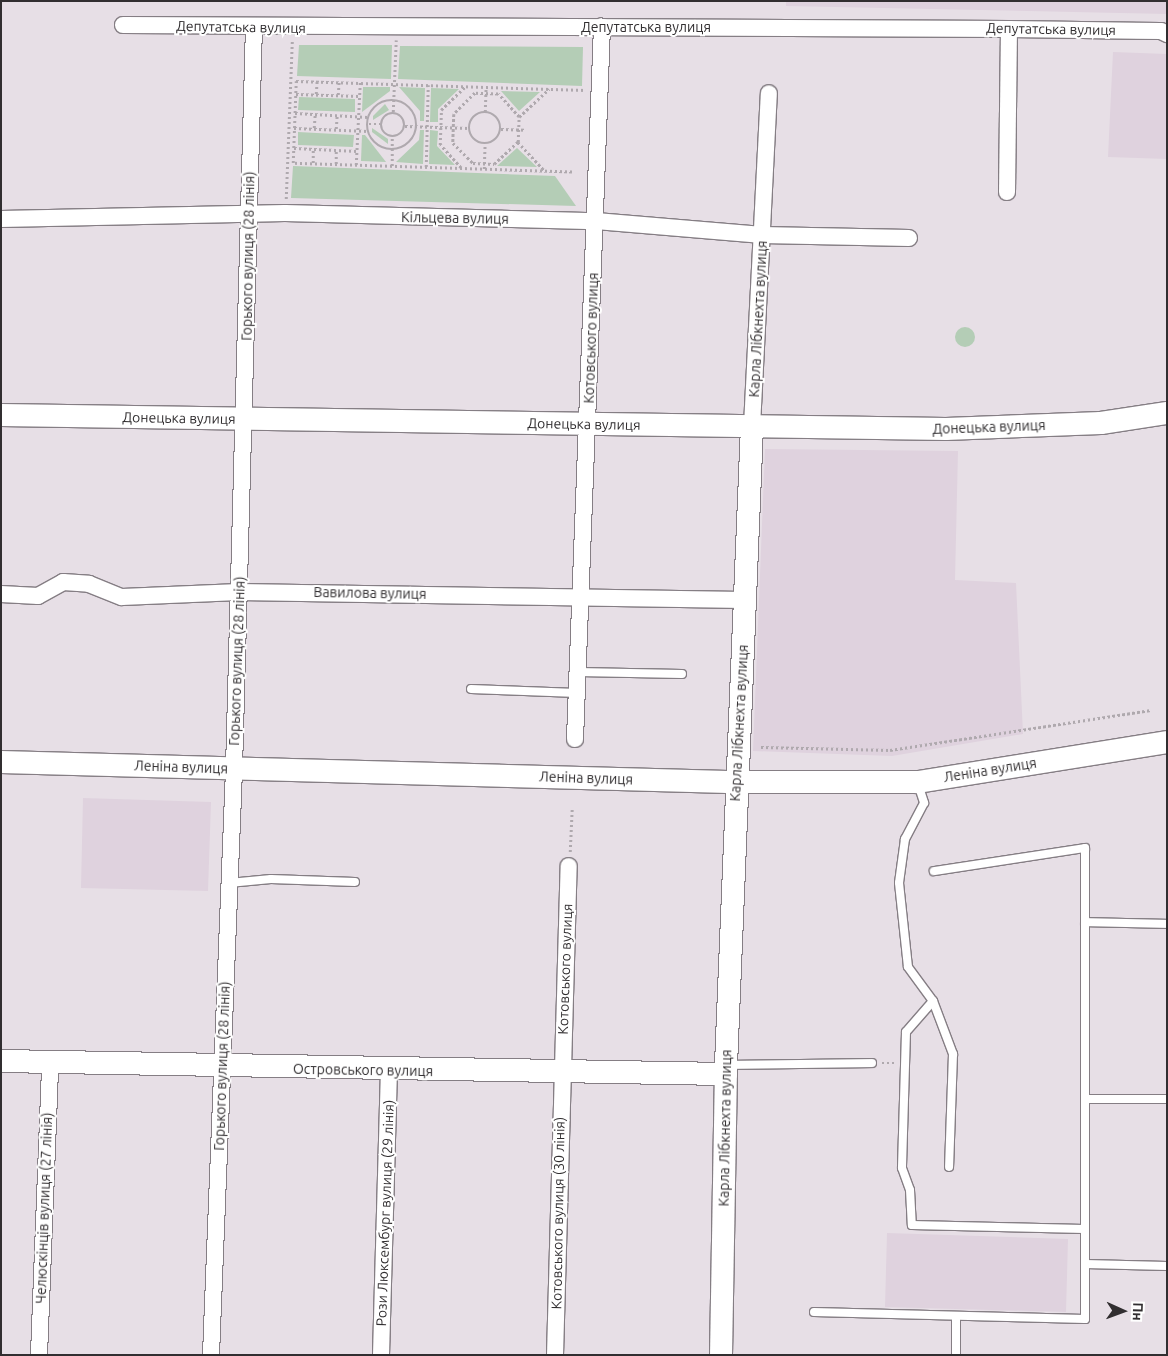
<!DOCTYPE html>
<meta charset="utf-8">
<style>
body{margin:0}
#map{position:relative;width:1168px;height:1356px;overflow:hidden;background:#e7dfe6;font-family:Ubuntu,sans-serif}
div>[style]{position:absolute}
.built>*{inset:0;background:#dfd2de}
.green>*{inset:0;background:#b4cdb6}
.round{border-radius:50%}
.path>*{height:2.5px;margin-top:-1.25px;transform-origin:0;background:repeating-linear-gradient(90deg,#afa9ae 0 2.5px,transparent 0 5px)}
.path>.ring{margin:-1.25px;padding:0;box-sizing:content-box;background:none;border:2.5px solid #afa9ae;border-radius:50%}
.roads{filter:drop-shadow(1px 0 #857e84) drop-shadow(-1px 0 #857e84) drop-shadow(0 1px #857e84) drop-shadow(0 -1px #857e84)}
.lane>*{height:8px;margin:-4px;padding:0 4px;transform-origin:4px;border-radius:4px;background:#fff}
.street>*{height:16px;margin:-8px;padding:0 8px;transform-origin:8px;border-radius:8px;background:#fff}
.secondary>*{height:22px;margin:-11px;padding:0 11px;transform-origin:11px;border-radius:11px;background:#fff}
span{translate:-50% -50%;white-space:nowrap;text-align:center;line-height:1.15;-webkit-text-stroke:4px #fff;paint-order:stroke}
.street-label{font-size:14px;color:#312e30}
.frame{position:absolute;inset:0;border:2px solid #312e30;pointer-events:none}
.north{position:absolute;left:1098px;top:1286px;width:50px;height:50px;-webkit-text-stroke:4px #fff;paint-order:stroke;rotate:92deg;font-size:14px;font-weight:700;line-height:20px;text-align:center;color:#312e30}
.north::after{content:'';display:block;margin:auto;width:18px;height:22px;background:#312e30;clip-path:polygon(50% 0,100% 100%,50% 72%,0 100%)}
</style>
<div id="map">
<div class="built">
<i style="clip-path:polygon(786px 1px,1167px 1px,1167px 14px,786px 6px)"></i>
<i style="clip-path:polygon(1113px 52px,1167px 54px,1167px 159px,1108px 157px)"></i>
<i style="clip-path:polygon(765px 449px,958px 451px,955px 580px,1016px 583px,1023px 734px,892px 756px,753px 751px)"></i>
<i style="clip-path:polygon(83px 798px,211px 802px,208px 891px,81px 888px)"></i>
<i style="clip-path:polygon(887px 1233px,1068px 1239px,1066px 1312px,885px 1307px)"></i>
</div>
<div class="green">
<i style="clip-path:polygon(299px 45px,392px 45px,391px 79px,297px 76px)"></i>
<i style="clip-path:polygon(400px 46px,583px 47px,582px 86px,398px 79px)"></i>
<i style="clip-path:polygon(363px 87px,390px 87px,390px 91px,362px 112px)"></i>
<i style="clip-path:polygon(399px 87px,425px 88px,424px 121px,420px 121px,420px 111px)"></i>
<i style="clip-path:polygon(431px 88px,459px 89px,438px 109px,438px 122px,430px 122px)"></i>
<i style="clip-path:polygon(501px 91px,540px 92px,519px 111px)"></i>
<i style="clip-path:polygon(299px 97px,355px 99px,355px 112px,298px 110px)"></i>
<i style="clip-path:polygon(385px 104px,389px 110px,373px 120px,373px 116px)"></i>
<i style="clip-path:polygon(372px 128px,388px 139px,388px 144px,372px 132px)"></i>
<i style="clip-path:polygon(420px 130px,424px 130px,423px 164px,396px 162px,419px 140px)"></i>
<i style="clip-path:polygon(430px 130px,438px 131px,437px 146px,455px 165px,429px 164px)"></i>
<i style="clip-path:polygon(298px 132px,354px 135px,353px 147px,298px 145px)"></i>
<i style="clip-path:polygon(362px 135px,365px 135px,386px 162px,361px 161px)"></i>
<i style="clip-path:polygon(517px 148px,537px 167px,497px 166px)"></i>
<i style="clip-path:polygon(293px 166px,555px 176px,576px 206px,291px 198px)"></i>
<i class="round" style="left:955px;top:327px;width:20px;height:20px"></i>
</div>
<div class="path">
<i style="left:296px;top:94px;width:63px;rotate:1.8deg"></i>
<i style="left:316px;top:94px;width:13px;rotate:-86deg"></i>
<i style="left:338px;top:95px;width:13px;rotate:-86deg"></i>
<i class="ring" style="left:367px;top:100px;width:47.5px;height:47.5px"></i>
<i class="ring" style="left:469px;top:112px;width:29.5px;height:29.5px"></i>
<i style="left:393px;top:112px;width:72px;rotate:-87.6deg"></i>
<i style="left:485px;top:112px;width:25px;rotate:-88deg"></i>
<i class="ring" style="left:381px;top:113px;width:21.5px;height:21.5px"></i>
<i style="left:295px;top:113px;width:73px;rotate:3.1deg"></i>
<i style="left:519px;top:117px;width:31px;rotate:-132deg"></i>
<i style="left:498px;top:94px;width:23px;rotate:-178deg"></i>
<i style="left:475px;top:93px;width:30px;rotate:135deg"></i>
<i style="left:454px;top:114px;width:29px;rotate:92deg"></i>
<i style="left:453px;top:143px;width:28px;rotate:45deg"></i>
<i style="left:473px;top:163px;width:21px;rotate:3deg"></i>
<i style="left:494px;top:164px;width:33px;rotate:-43deg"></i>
<i style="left:518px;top:142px;width:25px;rotate:-88deg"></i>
<i style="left:519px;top:117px;width:41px;rotate:-43deg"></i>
<i style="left:369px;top:124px;width:11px"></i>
<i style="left:405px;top:126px;width:64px;rotate:1.8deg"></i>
<i style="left:294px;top:128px;width:74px;rotate:2.3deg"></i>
<i style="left:314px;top:128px;width:14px;rotate:-86deg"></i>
<i style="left:336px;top:129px;width:14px;rotate:-86deg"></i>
<i style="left:501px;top:129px;width:25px;rotate:2deg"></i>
<i style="left:518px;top:142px;width:40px;rotate:47deg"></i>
<i style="left:294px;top:148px;width:63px;rotate:2.7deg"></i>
<i style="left:313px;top:163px;width:14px;rotate:-90deg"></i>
<i style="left:336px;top:164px;width:14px;rotate:-90deg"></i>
<i style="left:356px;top:165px;width:83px;rotate:-87.2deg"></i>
<i style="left:392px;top:166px;width:29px;rotate:-90deg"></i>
<i style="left:426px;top:167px;width:82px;rotate:-88.6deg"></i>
<i style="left:461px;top:168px;width:31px;rotate:-132deg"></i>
<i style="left:440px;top:145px;width:35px;rotate:-88deg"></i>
<i style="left:441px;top:110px;width:35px;rotate:-44deg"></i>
<i style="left:484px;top:169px;width:25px;rotate:-88deg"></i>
<i style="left:572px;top:172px;width:279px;rotate:-178.2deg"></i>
<i style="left:293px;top:163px;width:82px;rotate:-87.9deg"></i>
<i style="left:296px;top:81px;width:290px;rotate:1.8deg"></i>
<i style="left:286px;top:199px;width:159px;rotate:-87.8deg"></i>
<i style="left:761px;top:747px;width:129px;rotate:1.3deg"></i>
<i style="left:890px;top:750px;width:264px;rotate:-8.7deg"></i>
<i style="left:570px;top:852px;width:44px;rotate:-87.4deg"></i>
<i style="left:882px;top:1063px;width:14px"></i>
</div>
<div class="roads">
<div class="lane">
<i style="left:578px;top:672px;width:104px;rotate:1.1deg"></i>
<i style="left:471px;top:689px;width:106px;rotate:2.2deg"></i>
<i style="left:918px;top:784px;width:20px;rotate:72deg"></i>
<i style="left:924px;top:803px;width:41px;rotate:117.8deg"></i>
<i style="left:905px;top:839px;width:44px;rotate:97.8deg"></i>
<i style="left:899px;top:883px;width:84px;rotate:83.9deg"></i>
<i style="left:908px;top:967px;width:42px;rotate:53.7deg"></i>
<i style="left:933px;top:1001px;width:57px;rotate:69.3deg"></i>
<i style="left:953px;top:1054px;width:113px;rotate:92deg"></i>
<i style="left:229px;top:883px;width:42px;rotate:-5.4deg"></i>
<i style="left:271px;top:879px;width:84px;rotate:2deg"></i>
<i style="left:1085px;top:922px;width:82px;rotate:1.4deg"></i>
<i style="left:933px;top:1001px;width:41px;rotate:131.1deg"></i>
<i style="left:906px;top:1032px;width:136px;rotate:91.7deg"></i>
<i style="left:902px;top:1168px;width:23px;rotate:70deg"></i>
<i style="left:910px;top:1190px;width:35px;rotate:87deg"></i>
<i style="left:912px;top:1225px;width:172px;rotate:1.3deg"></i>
<i style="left:728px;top:1065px;width:144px;rotate:-0.8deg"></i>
<i style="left:1085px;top:1099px;width:82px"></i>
<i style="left:1085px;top:1264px;width:82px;rotate:1.4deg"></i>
<i style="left:814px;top:1312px;width:271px;rotate:1.5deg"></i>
<i style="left:1085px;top:1319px;width:471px;rotate:-90deg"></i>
<i style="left:1085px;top:848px;width:153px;rotate:171.3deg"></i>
<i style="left:956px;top:1355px;width:39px;rotate:-90deg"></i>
</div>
<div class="street">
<i style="left:123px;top:25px;width:886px;rotate:0.26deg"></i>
<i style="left:1009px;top:29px;width:152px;rotate:0.8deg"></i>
<i style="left:1161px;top:31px;width:7px;rotate:27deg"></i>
<i style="left:1007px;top:192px;width:163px;rotate:-89.3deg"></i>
<i style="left:1px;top:219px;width:284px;rotate:-1.2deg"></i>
<i style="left:285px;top:213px;width:311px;rotate:1.5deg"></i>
<i style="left:596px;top:221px;width:167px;rotate:4.8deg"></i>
<i style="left:762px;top:235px;width:147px;rotate:1.2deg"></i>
<i style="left:752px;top:426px;width:333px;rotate:-87.1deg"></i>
<i style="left:1px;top:594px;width:37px;rotate:3deg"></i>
<i style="left:38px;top:596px;width:29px;rotate:-29deg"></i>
<i style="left:63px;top:582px;width:26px;rotate:4deg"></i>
<i style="left:89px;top:584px;width:35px;rotate:22deg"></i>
<i style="left:122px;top:597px;width:117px;rotate:-2.4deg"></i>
<i style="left:239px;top:592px;width:505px;rotate:0.91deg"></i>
<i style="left:575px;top:739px;width:713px;rotate:-87.83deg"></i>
<i style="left:39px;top:1355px;width:293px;rotate:-87.8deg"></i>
<i style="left:211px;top:1355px;width:586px;rotate:-87.75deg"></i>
<i style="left:234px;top:769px;width:742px;rotate:-88.46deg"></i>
<i style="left:381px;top:1355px;width:284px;rotate:-88.4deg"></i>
<i style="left:555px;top:1355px;width:489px;rotate:-88.4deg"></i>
</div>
<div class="secondary">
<i style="left:1px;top:415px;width:945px;rotate:0.85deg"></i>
<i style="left:946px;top:429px;width:155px;rotate:-2.2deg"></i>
<i style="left:1101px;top:423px;width:67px;rotate:-8.6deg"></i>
<i style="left:1px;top:762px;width:727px;rotate:1.58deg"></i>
<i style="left:728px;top:782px;width:190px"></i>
<i style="left:918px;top:782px;width:252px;rotate:-9.1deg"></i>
<i style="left:1px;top:1061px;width:725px;rotate:1.03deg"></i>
<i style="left:721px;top:1355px;width:290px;rotate:-89deg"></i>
<i style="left:726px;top:1065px;width:640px;rotate:-87.67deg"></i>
</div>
</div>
<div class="street-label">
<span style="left:241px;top:27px;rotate:1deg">Депутатська вулиця</span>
<span style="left:646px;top:27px">Депутатська вулиця</span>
<span style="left:1051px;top:29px;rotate:1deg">Депутатська вулиця</span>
<span style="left:455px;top:218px;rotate:1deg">Кільцева вулиця</span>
<span style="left:248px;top:256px;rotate:-89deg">Горького вулиця (28 лiнiя)</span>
<span style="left:758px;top:319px;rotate:-87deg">Карла Лібкнехта вулиця</span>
<span style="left:591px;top:338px;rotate:-88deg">Котовського вулиця</span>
<span style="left:179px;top:418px;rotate:1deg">Донецька вулиця</span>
<span style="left:584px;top:424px;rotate:1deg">Донецька вулиця</span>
<span style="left:989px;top:427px;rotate:-2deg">Донецька вулиця</span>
<span style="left:370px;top:593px;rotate:1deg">Вавилова вулиця</span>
<span style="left:237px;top:661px;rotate:-88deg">Горького вулиця (28 лiнiя)</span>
<span style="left:739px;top:723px;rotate:-87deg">Карла Лібкнехта вулиця</span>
<span style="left:181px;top:767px;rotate:2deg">Леніна вулиця</span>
<span style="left:990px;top:770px;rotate:-9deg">Леніна вулиця</span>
<span style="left:586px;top:778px;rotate:2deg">Леніна вулиця</span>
<span style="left:565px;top:969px;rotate:-88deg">Котовського вулиця</span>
<span style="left:222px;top:1066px;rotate:-88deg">Горького вулиця (28 лiнiя)</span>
<span style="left:363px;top:1070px;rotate:1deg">Островського вулиця</span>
<span style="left:725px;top:1128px;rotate:-89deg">Карла Лібкнехта вулиця</span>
<span style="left:44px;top:1208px;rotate:-88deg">Челюскінців вулиця (27 лiнiя)</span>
<span style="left:385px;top:1213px;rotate:-88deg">Рози Люксембург вулиця (29 лiнiя)</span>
<span style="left:558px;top:1213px;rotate:-89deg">Котовського вулиця (30 лiнiя)</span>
</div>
<div class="frame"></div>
<div class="north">Пн</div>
</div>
